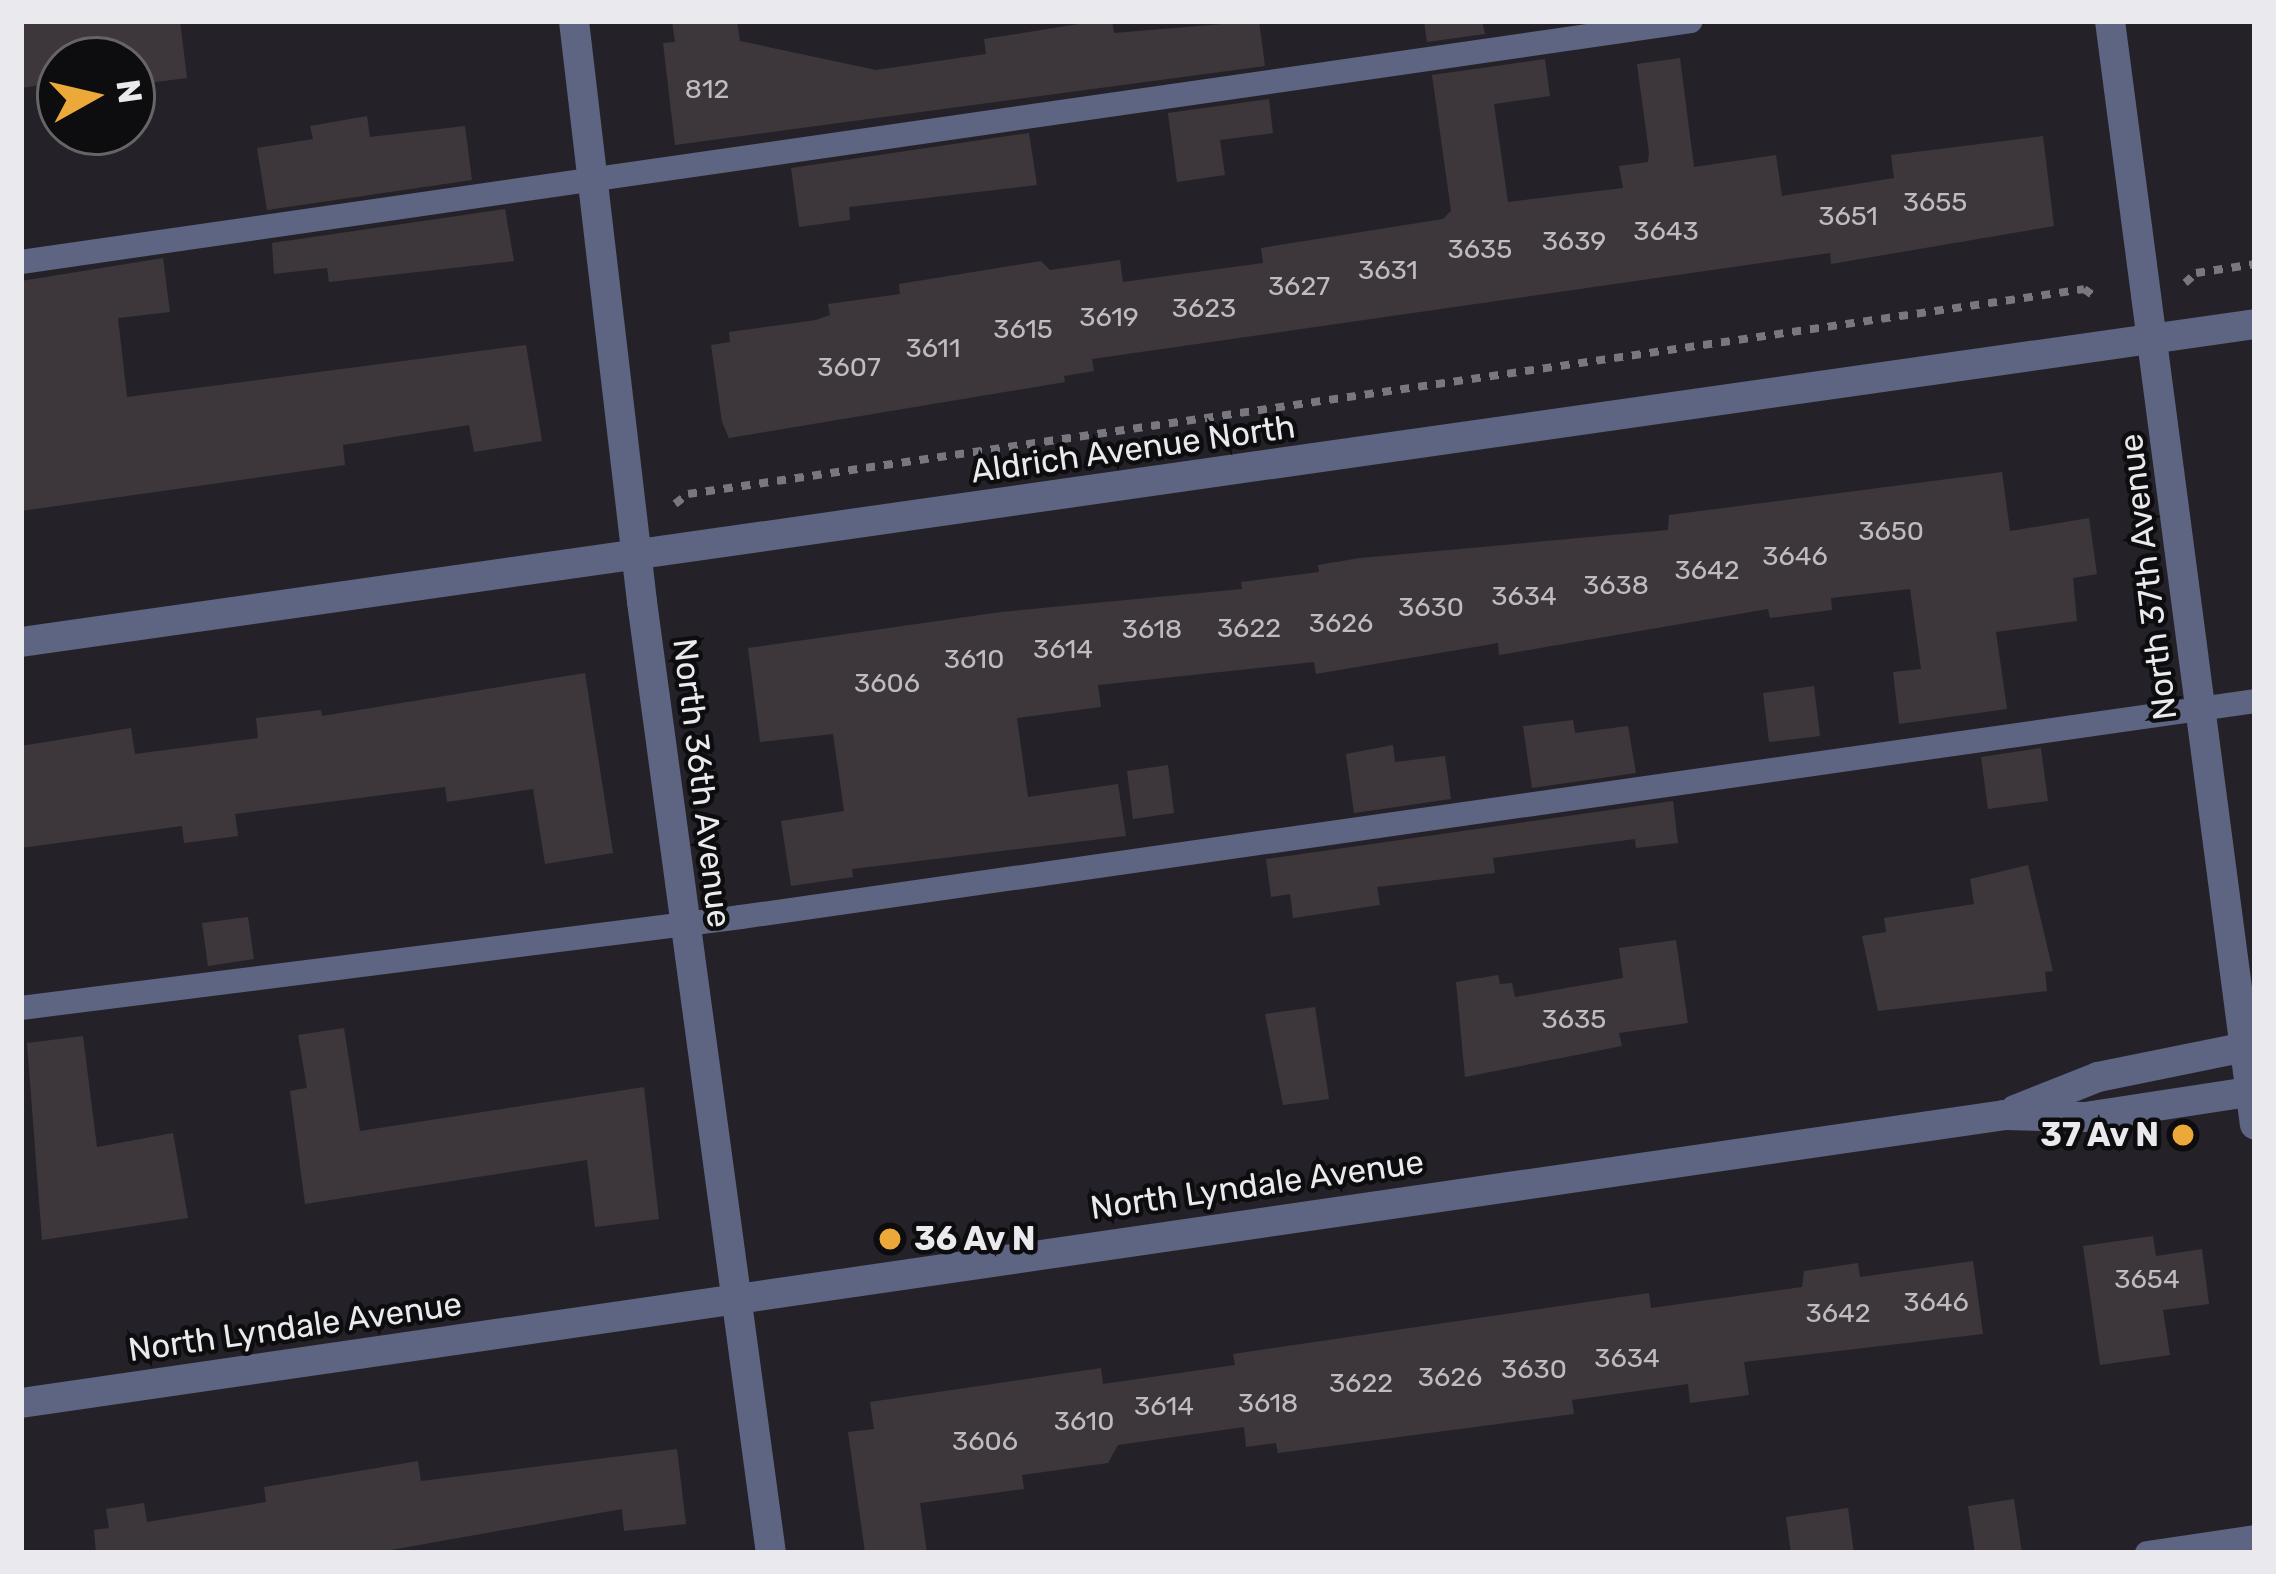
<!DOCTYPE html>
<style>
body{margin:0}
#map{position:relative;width:2276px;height:1574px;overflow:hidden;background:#242228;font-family:Rubik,sans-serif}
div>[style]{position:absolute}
.building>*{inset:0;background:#3d373c}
.path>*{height:8px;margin-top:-4px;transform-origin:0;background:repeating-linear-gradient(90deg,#7a787e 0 9px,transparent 0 18px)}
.service>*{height:24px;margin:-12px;padding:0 12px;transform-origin:12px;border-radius:12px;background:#5d6582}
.minor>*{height:30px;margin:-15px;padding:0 15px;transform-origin:15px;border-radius:15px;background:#5d6582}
.tertiary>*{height:30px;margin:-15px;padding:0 15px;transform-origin:15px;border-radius:15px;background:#5d6582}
.dots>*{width:33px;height:33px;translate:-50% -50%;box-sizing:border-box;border:6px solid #0d0c0e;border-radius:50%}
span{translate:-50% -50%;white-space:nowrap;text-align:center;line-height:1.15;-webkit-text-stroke:9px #0d0c0e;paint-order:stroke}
.number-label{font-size:27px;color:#bfbcc1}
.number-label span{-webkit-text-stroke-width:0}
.street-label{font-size:33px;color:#eae9ed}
.poi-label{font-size:33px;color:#eae9ed;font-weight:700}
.right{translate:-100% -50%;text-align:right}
.left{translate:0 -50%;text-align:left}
.frame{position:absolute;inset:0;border:24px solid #eae9ed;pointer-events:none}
.north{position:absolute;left:36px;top:36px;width:120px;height:120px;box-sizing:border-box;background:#0d0c0e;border:3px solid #656467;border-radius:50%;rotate:82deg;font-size:33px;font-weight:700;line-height:48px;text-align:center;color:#eae9ed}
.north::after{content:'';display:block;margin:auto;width:42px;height:54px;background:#eca93a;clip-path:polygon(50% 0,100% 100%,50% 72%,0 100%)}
</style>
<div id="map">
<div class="building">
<i style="clip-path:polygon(21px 21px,180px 21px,187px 78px,132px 85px,132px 60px,60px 60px,60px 82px,21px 88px)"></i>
<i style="clip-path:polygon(672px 21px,737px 21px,740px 41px,876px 70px,986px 54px,984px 39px,1098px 21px,1112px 21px,1114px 33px,1259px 21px,1265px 66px,675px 145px,663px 43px,675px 42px)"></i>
<i style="clip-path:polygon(1424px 21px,1482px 21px,1485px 34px,1427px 42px)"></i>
<i style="clip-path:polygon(1680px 58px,1694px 167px,1776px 155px,1782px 196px,1894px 178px,1891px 155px,2043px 136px,2054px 226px,1831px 264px,1830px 253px,1092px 359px,1094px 371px,1064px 376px,1065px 382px,729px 438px,722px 422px,711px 345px,730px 342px,729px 332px,816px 320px,830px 315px,828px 304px,900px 294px,899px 284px,1041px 261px,1050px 270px,1120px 260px,1123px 282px,1263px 263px,1261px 248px,1443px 219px,1451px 211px,1432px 75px,1545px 59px,1550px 96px,1494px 104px,1508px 202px,1623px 188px,1619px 166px,1648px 162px,1649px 153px,1637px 64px)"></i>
<i style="clip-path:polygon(1269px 99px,1273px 133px,1220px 140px,1225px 175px,1177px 182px,1168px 113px)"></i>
<i style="clip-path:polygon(367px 116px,370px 137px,465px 126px,472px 180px,267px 210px,257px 148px,313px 139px,310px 126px)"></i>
<i style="clip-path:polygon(1029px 133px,1037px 185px,849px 207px,850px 220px,799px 227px,791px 168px)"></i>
<i style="clip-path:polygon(505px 209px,514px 261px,329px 282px,327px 268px,274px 274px,272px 243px)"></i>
<i style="clip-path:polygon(163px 258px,170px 312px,118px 318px,127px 397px,526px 345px,542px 441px,474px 452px,469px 425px,343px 445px,345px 465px,21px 511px,21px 281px)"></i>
<i style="clip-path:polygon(2002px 472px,2010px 531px,2089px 518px,2097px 574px,2073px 578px,2077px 621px,1996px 632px,2007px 709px,1899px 724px,1893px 672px,1921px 669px,1910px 589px,1831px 598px,1832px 610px,1770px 618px,1768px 609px,1499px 655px,1498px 643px,1316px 674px,1314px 662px,1098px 685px,1101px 707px,1017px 718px,1028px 797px,1118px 784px,1126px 836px,852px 869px,853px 877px,791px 886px,781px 821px,844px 811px,833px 734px,760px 742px,748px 648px,1001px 612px,1242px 589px,1241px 582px,1319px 572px,1318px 565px,1360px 558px,1668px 530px,1669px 515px)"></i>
<i style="clip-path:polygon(585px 673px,613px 853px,545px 864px,533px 789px,447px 802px,445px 787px,235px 814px,238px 836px,184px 843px,182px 826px,21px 848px,21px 746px,131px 728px,135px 754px,258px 738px,256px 718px,321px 710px,322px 716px)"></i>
<i style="clip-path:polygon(1814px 686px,1820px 736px,1769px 742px,1763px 693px)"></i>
<i style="clip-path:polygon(1573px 720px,1575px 733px,1628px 726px,1636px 773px,1532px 788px,1523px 726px)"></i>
<i style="clip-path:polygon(1393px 745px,1395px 762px,1445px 756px,1451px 799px,1354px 813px,1346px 754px)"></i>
<i style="clip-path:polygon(2041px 748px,2048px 801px,1988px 809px,1981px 757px)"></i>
<i style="clip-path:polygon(1168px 765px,1174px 813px,1133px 819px,1127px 771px)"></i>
<i style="clip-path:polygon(1673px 801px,1678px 843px,1636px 848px,1635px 839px,1493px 858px,1495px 873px,1377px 887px,1380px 905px,1293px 918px,1290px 894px,1271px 897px,1266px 859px)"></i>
<i style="clip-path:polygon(2028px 865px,2053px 971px,2045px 972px,2047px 991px,1878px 1011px,1862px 936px,1886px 932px,1884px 918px,1974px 904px,1970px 879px)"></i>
<i style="clip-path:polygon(248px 917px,254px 959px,208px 966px,202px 923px)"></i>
<i style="clip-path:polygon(1676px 940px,1688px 1023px,1619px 1033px,1622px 1046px,1465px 1077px,1456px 982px,1498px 975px,1500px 984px,1512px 983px,1515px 997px,1623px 978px,1619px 948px)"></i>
<i style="clip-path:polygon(1315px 1007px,1329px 1099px,1283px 1105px,1265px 1014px)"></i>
<i style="clip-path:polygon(344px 1028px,360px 1131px,644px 1087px,659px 1219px,595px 1227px,587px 1160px,305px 1204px,290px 1091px,307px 1088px,298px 1035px)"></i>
<i style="clip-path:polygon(83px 1036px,97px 1147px,173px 1133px,188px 1218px,42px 1240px,27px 1043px)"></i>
<i style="clip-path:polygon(2153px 1236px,2156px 1256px,2202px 1249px,2209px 1304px,2163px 1310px,2170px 1355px,2100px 1365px,2083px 1246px)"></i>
<i style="clip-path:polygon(1973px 1261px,1983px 1334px,1744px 1362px,1749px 1395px,1690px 1403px,1688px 1384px,1572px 1400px,1574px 1414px,1278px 1453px,1276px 1443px,1246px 1447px,1244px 1427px,1118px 1445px,1108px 1463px,1022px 1475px,1024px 1489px,920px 1503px,927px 1553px,865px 1553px,848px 1432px,874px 1429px,870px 1402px,1101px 1368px,1103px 1384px,1235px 1365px,1233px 1354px,1649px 1293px,1651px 1308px,1802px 1287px,1804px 1271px,1858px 1263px,1860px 1277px)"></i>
<i style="clip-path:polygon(677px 1449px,686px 1524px,624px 1531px,622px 1509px,374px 1553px,96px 1553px,94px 1530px,109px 1528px,106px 1509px,144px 1503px,147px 1522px,266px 1502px,264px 1487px,418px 1461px,421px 1481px)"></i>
<i style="clip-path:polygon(2014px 1499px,2022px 1553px,1975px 1553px,1968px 1506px)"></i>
<i style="clip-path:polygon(1848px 1508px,1854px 1553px,1791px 1553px,1786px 1517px)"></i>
</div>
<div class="path">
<i style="left:2185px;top:283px;width:15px;rotate:-42deg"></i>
<i style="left:2196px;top:273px;width:60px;rotate:-8.7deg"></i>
<i style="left:675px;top:504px;width:16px;rotate:-38deg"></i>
<i style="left:688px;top:494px;width:1411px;rotate:-8.35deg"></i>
<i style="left:2084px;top:289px;width:12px;rotate:35deg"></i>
</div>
<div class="service">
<i style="left:21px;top:262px;width:1687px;rotate:-8.21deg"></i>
<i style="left:21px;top:1008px;width:726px;rotate:-7.2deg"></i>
<i style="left:741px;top:917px;width:1529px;rotate:-8.12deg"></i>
<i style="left:2147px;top:1553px;width:109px;rotate:-8.4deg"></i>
</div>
<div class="minor">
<i style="left:574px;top:21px;width:585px;rotate:83.32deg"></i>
<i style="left:642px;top:602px;width:960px;rotate:82.28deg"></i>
<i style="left:2110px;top:21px;width:1113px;rotate:82.52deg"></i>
<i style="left:21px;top:642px;width:2257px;rotate:-8.1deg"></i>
</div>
<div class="tertiary">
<i style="left:2015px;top:1110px;width:89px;rotate:-21.7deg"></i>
<i style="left:2098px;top:1077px;width:160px;rotate:-11.5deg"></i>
<i style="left:21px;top:1403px;width:2004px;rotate:-8.26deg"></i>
<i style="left:2004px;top:1115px;width:81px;rotate:1.4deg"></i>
<i style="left:2085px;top:1117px;width:172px;rotate:-8.7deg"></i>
</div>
<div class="dots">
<i style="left:2183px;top:1135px;background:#eca93a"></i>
<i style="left:890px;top:1239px;background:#eca93a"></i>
</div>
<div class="number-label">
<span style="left:707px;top:90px">812</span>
<span style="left:1935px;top:203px">3655</span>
<span style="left:1848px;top:217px">3651</span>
<span style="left:1666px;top:232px">3643</span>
<span style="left:1574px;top:242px">3639</span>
<span style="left:1480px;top:250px">3635</span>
<span style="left:1388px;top:271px">3631</span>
<span style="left:1299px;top:287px">3627</span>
<span style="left:1204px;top:309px">3623</span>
<span style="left:1109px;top:318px">3619</span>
<span style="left:1023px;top:330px">3615</span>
<span style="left:933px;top:349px">3611</span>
<span style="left:849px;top:368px">3607</span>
<span style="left:1891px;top:532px">3650</span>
<span style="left:1795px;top:557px">3646</span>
<span style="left:1707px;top:571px">3642</span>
<span style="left:1616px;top:586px">3638</span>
<span style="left:1524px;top:597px">3634</span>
<span style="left:1431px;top:608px">3630</span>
<span style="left:1341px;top:624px">3626</span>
<span style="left:1249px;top:629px">3622</span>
<span style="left:1152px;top:630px">3618</span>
<span style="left:1063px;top:650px">3614</span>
<span style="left:974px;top:660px">3610</span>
<span style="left:887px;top:684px">3606</span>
<span style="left:1574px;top:1020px">3635</span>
<span style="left:2147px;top:1280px">3654</span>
<span style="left:1936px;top:1303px">3646</span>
<span style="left:1838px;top:1314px">3642</span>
<span style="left:1627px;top:1359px">3634</span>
<span style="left:1534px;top:1370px">3630</span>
<span style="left:1450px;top:1378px">3626</span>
<span style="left:1361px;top:1384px">3622</span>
<span style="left:1268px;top:1404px">3618</span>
<span style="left:1164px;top:1407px">3614</span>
<span style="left:1084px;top:1422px">3610</span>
<span style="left:985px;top:1442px">3606</span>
</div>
<div class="street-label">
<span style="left:1133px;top:449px;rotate:-8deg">Aldrich Avenue North</span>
<span style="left:2148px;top:577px;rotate:-97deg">North 37th Avenue</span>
<span style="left:702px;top:783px;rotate:83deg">North 36th Avenue</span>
<span style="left:1257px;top:1185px;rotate:-8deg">North Lyndale Avenue</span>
<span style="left:295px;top:1327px;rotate:-8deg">North Lyndale Avenue</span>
</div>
<div class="poi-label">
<span class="right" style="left:2159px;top:1135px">37 Av N</span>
<span class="left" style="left:914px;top:1239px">36 Av N</span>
</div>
<div class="frame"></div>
<div class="north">N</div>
</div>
